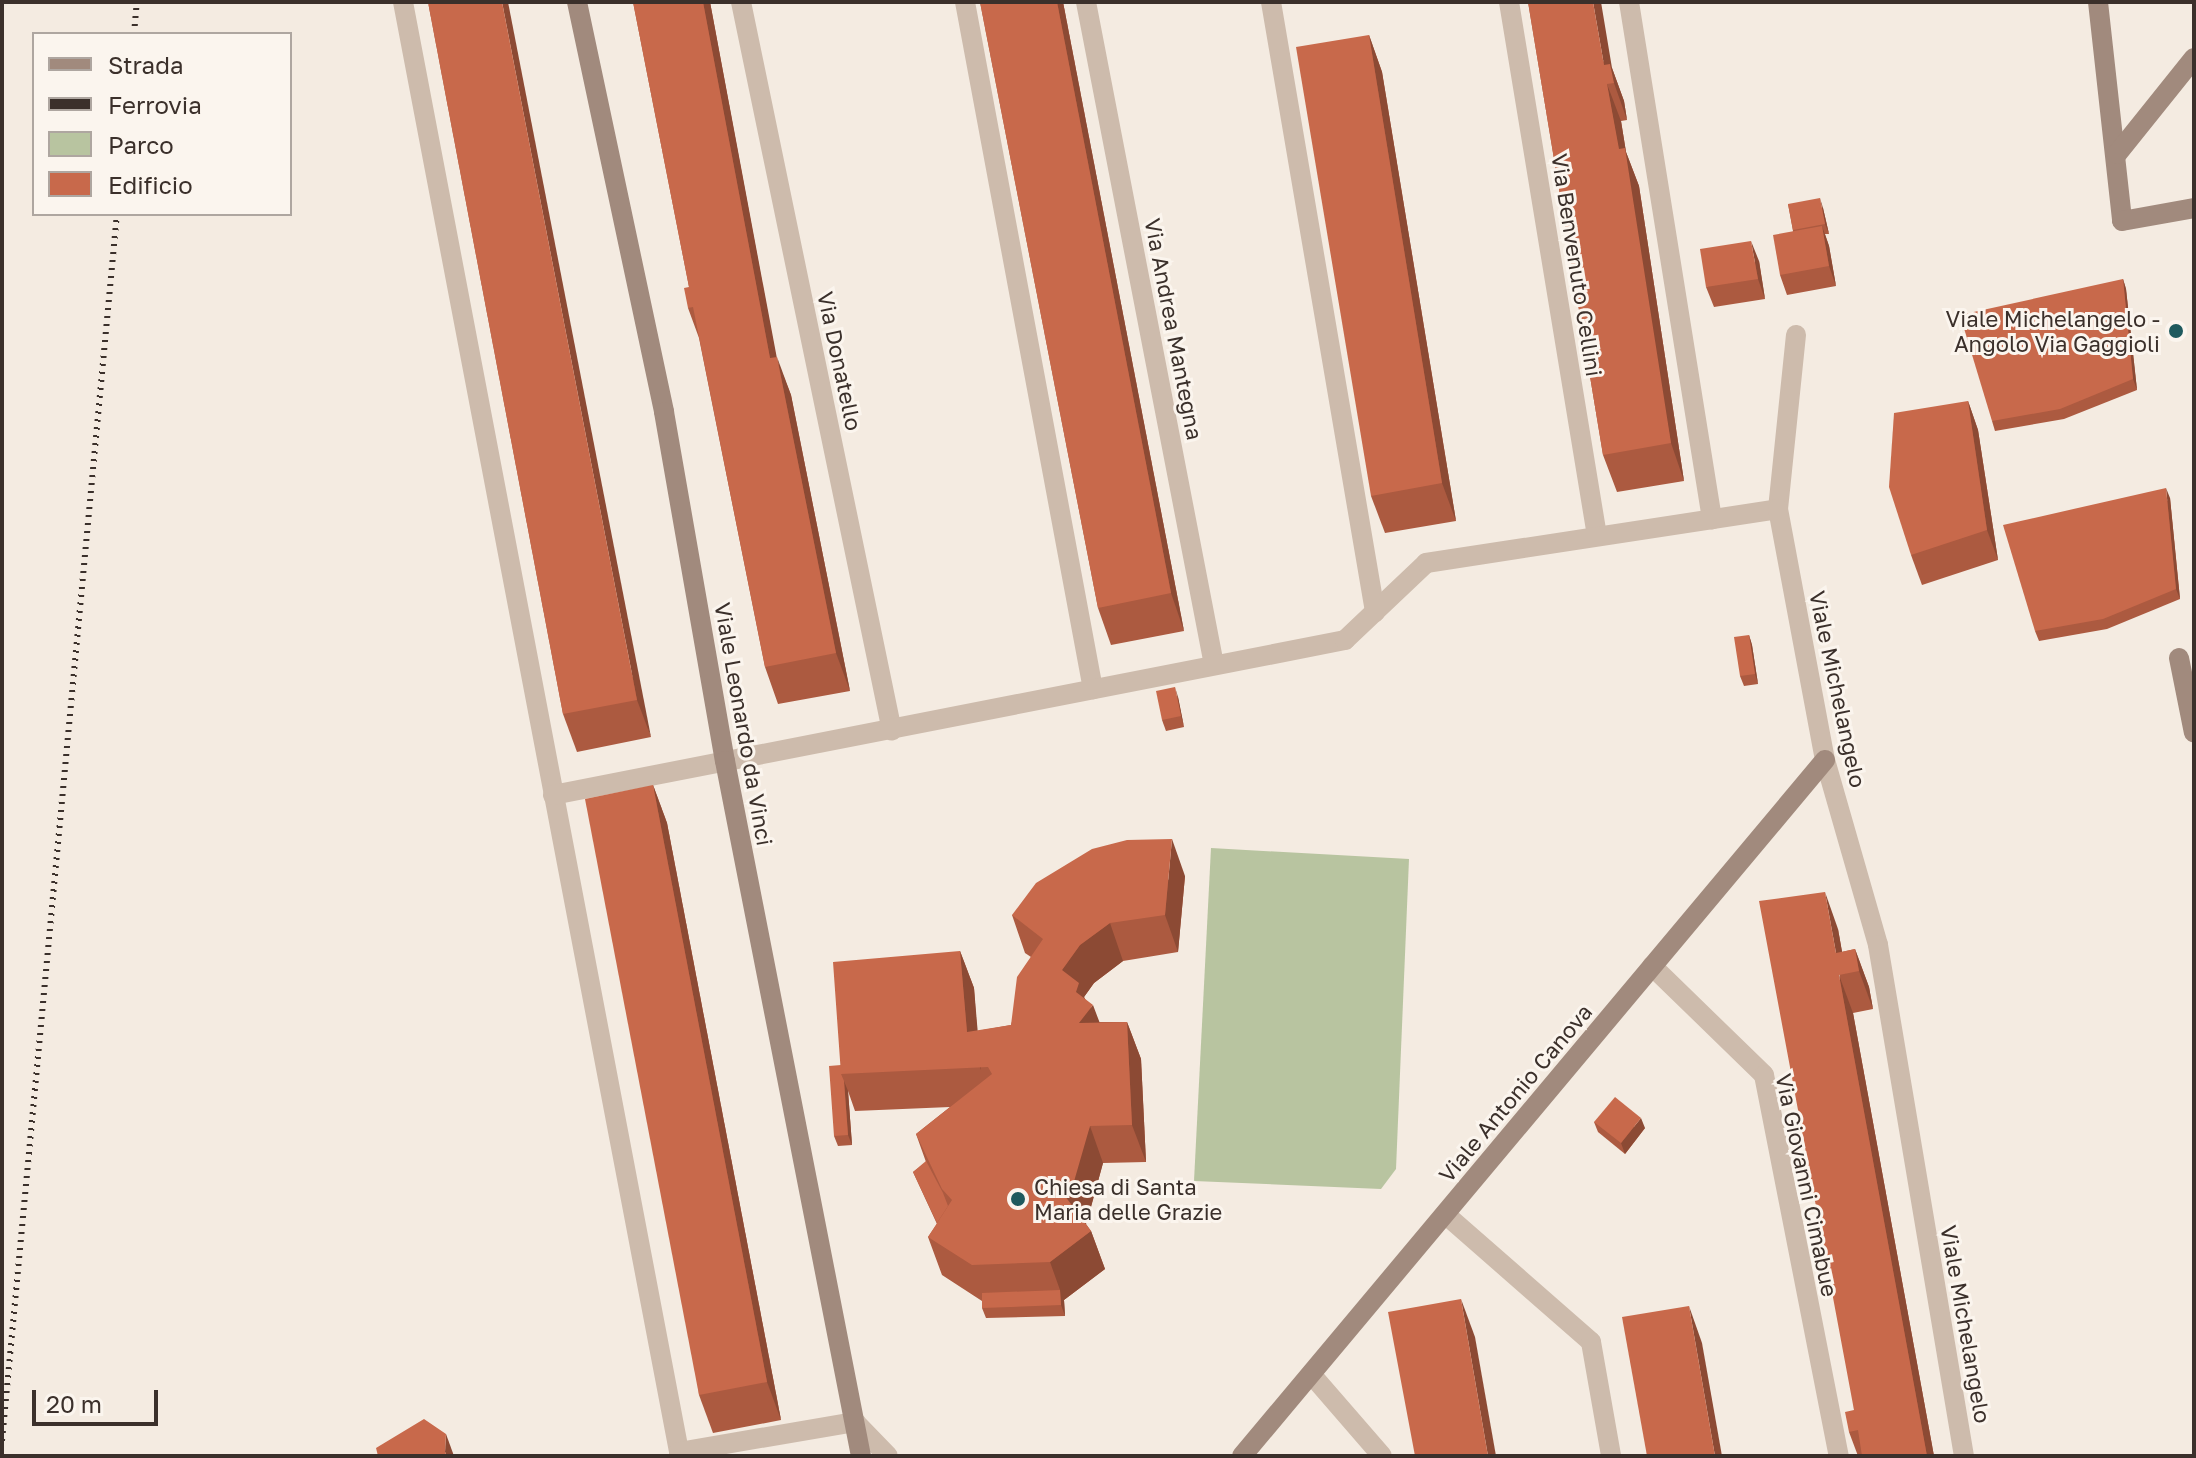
<!DOCTYPE html>
<style>
body{margin:0}
#map{position:relative;width:2196px;height:1458px;overflow:hidden;background:#f4ebe1;font-family:"Golos Text",sans-serif}
div>[style]{position:absolute}
.green>*{inset:0;background:#b8c4a0}
.street>*{height:20px;margin:-10px;padding:0 10px;transform-origin:10px;border-radius:10px;background:#cdbbac}
.secondary>*{height:20px;margin:-10px;padding:0 10px;transform-origin:10px;border-radius:10px;background:#a18a7d}
.rail>*{height:6px;margin-top:-3px;transform-origin:0;background:repeating-linear-gradient(90deg,#3b302b 0 2px,transparent 0 8px)}
.wall>*{inset:0;background:#ac5a40}
.shaded-wall>*{inset:0;background:#8c4a34}
.building>*{inset:0;background:#c8694b}
.dots>*{width:22px;height:22px;translate:-50% -50%;box-sizing:border-box;border:4px solid #fbf5ee;border-radius:50%}
span{translate:-50% -50%;white-space:nowrap;text-align:center;line-height:1.15;-webkit-text-stroke:6px #fbf5ee;paint-order:stroke}
.street-label{font-size:22px;color:#3b302b}
.poi-label{font-size:22px;color:#3b302b}
.right{translate:-100% -50%;text-align:right}
.left{translate:0 -50%;text-align:left}
.frame{position:absolute;inset:0;border:4px solid #3b302b;pointer-events:none}
.legend{position:absolute;left:32px;top:32px;width:260px;height:184px;box-sizing:border-box;background:#fbf5ee;border:2px solid #aea6a0;margin:0;padding:10px 14px;list-style:none;font-size:24px;color:#3b302b}
.legend li{display:flex;align-items:center;gap:16px;height:40px}
.legend b{width:40px;border:2px solid #aea6a0}
.scale{position:absolute;left:32px;top:1390px;width:126px;height:36px;box-sizing:border-box;border:4px solid #3b302b;border-top:0;padding-left:10px;font-size:24px;line-height:28px;white-space:nowrap;color:#3b302b;-webkit-text-stroke:6px #fbf5ee;paint-order:stroke}
</style>
<div id="map">
<div class="green">
<i style="clip-path:polygon(1211px 848px,1409px 859px,1396px 1169px,1381px 1189px,1194px 1181px)"></i>
</div>
<div class="street">
<i style="left:403px;top:2px;width:1476px;rotate:79.22deg"></i>
<i style="left:679px;top:1452px;width:179px;rotate:-9.7deg"></i>
<i style="left:855px;top:1422px;width:47px;rotate:45.9deg"></i>
<i style="left:741px;top:2px;width:744px;rotate:78.3deg"></i>
<i style="left:965px;top:2px;width:699px;rotate:79.45deg"></i>
<i style="left:1086px;top:2px;width:675px;rotate:79.07deg"></i>
<i style="left:1271px;top:2px;width:619px;rotate:80.32deg"></i>
<i style="left:1509px;top:2px;width:541px;rotate:80.64deg"></i>
<i style="left:1629px;top:2px;width:524px;rotate:80.88deg"></i>
<i style="left:1778px;top:509px;width:175px;rotate:-84.1deg"></i>
<i style="left:553px;top:795px;width:807px;rotate:-11.07deg"></i>
<i style="left:1345px;top:640px;width:112px;rotate:-43.5deg"></i>
<i style="left:1426px;top:563px;width:356px;rotate:-8.7deg"></i>
<i style="left:1778px;top:509px;width:255px;rotate:79.4deg"></i>
<i style="left:1825px;top:760px;width:192px;rotate:74deg"></i>
<i style="left:1878px;top:945px;width:518px;rotate:80.45deg"></i>
<i style="left:1652px;top:966px;width:156px;rotate:44.2deg"></i>
<i style="left:1764px;top:1075px;width:388px;rotate:78.9deg"></i>
<i style="left:1445px;top:1214px;width:194px;rotate:41.2deg"></i>
<i style="left:1591px;top:1342px;width:116px;rotate:80deg"></i>
<i style="left:1311px;top:1374px;width:108px;rotate:49.1deg"></i>
</div>
<div class="secondary">
<i style="left:577px;top:2px;width:419px;rotate:78deg"></i>
<i style="left:664px;top:412px;width:354px;rotate:80.1deg"></i>
<i style="left:725px;top:761px;width:708px;rotate:78.93deg"></i>
<i style="left:2098px;top:2px;width:220px;rotate:83.7deg"></i>
<i style="left:2122px;top:221px;width:73px;rotate:-10.2deg"></i>
<i style="left:2117px;top:154px;width:123px;rotate:-51.3deg"></i>
<i style="left:2179px;top:658px;width:76px;rotate:78.7deg"></i>
<i style="left:1242px;top:1456px;width:908px;rotate:-50.05deg"></i>
</div>
<div class="rail">
<i style="left:134px;top:34px;width:32px;rotate:-85deg"></i>
<i style="left:2px;top:1441px;width:1232px;rotate:-84.65deg"></i>
</div>
<div class="wall">
<i style="clip-path:polygon(428px 2px,651px 737px,577px 752px,563px 714px)"></i>
<i style="clip-path:polygon(633px 2px,710px 2px,776px 357px,791px 395px,850px 691px,778px 704px,765px 667px,699px 338px,688px 308px,689px 287px)"></i>
<i style="clip-path:polygon(980px 2px,1063px 2px,1184px 631px,1111px 645px,1098px 608px)"></i>
<i style="clip-path:polygon(1528px 2px,1612px 68px,1624px 101px,1627px 120px,1621px 121px,1626px 152px,1639px 186px,1684px 481px,1617px 492px,1603px 455px)"></i>
<i style="clip-path:polygon(1369px 35px,1382px 72px,1456px 521px,1385px 533px,1371px 496px)"></i>
<i style="clip-path:polygon(1788px 204px,1823px 208px,1829px 234px,1825px 234px,1829px 246px,1836px 286px,1787px 295px,1780px 275px,1793px 231px)"></i>
<i style="clip-path:polygon(1759px 261px,1765px 299px,1714px 307px,1706px 287px)"></i>
<i style="clip-path:polygon(2123px 279px,2126px 289px,2137px 390px,2064px 419px,1995px 431px,1992px 421px)"></i>
<i style="clip-path:polygon(1968px 401px,1978px 430px,1998px 560px,1922px 585px,1911px 555px)"></i>
<i style="clip-path:polygon(2170px 498px,2180px 599px,2107px 629px,2039px 641px,2035px 631px)"></i>
<i style="clip-path:polygon(1749px 635px,1752px 645px,1758px 684px,1744px 686px,1740px 676px)"></i>
<i style="clip-path:polygon(1178px 697px,1184px 727px,1166px 731px,1162px 720px)"></i>
<i style="clip-path:polygon(653px 785px,667px 823px,781px 1420px,713px 1433px,699px 1395px)"></i>
<i style="clip-path:polygon(1185px 876px,1178px 952px,1123px 961px,1094px 983px,1084px 997px,1099px 1022px,1127px 1022px,1141px 1059px,1146px 1162px,1103px 1163px,1086px 1224px,1091px 1231px,1105px 1269px,1064px 1300px,1065px 1316px,986px 1318px,982px 1308px,982px 1301px,942px 1275px,928px 1237px,937px 1224px,913px 1172px,926px 1162px,916px 1134px,950px 1107px,855px 1111px,848px 1091px,852px 1145px,838px 1146px,834px 1136px,841px 1065px,960px 951px,974px 988px,977px 1031px,1011px 1025px,1031px 957px,1025px 953px,1012px 915px)"></i>
<i style="clip-path:polygon(1838px 929px,1842px 952px,1855px 949px,1869px 987px,1873px 1009px,1853px 1013px,1934px 1456px,1858px 1456px,1849px 1432px,1854px 1410px)"></i>
<i style="clip-path:polygon(1594px 1122px,1645px 1128px,1625px 1154px,1598px 1132px)"></i>
</div>
<div class="shaded-wall">
<i style="clip-path:polygon(502px 2px,508px 2px,651px 737px,637px 700px)"></i>
<i style="clip-path:polygon(703px 2px,710px 2px,784px 396px,770px 358px)"></i>
<i style="clip-path:polygon(1057px 2px,1063px 2px,1184px 631px,1171px 593px)"></i>
<i style="clip-path:polygon(1593px 2px,1601px 2px,1612px 68px,1624px 101px,1627px 120px,1614px 83px,1604px 65px)"></i>
<i style="clip-path:polygon(1369px 35px,1382px 72px,1456px 521px,1442px 483px)"></i>
<i style="clip-path:polygon(1607px 84px,1621px 121px,1626px 152px,1639px 186px,1684px 481px,1671px 443px)"></i>
<i style="clip-path:polygon(1820px 198px,1823px 208px,1829px 234px,1825px 224px)"></i>
<i style="clip-path:polygon(1822px 226px,1829px 246px,1836px 286px,1829px 266px)"></i>
<i style="clip-path:polygon(1751px 241px,1759px 261px,1765px 299px,1758px 279px)"></i>
<i style="clip-path:polygon(2123px 279px,2126px 289px,2137px 390px,2133px 379px)"></i>
<i style="clip-path:polygon(777px 357px,791px 395px,850px 691px,836px 653px)"></i>
<i style="clip-path:polygon(1968px 401px,1978px 430px,1998px 560px,1987px 530px)"></i>
<i style="clip-path:polygon(2166px 488px,2170px 498px,2180px 599px,2176px 589px)"></i>
<i style="clip-path:polygon(1749px 635px,1752px 645px,1758px 684px,1755px 674px)"></i>
<i style="clip-path:polygon(1175px 687px,1178px 697px,1184px 727px,1181px 716px)"></i>
<i style="clip-path:polygon(653px 785px,667px 823px,781px 1420px,767px 1382px)"></i>
<i style="clip-path:polygon(1172px 839px,1185px 876px,1178px 952px,1165px 915px)"></i>
<i style="clip-path:polygon(1825px 892px,1838px 929px,1846px 974px,1836px 953px)"></i>
<i style="clip-path:polygon(1110px 923px,1123px 961px,1094px 983px,1084px 997px,1089px 1010px,1093px 1005px,1107px 1042px,1079px 1023px,1062px 970px,1080px 945px)"></i>
<i style="clip-path:polygon(1855px 949px,1869px 987px,1873px 1009px,1859px 971px)"></i>
<i style="clip-path:polygon(960px 951px,974px 988px,981px 1070px,967px 1032px)"></i>
<i style="clip-path:polygon(1839px 975px,1853px 1013px,1934px 1456px,1927px 1456px)"></i>
<i style="clip-path:polygon(1127px 1022px,1141px 1059px,1146px 1162px,1132px 1125px)"></i>
<i style="clip-path:polygon(844px 1081px,848px 1091px,852px 1145px,848px 1135px)"></i>
<i style="clip-path:polygon(1641px 1118px,1645px 1128px,1625px 1154px,1621px 1143px)"></i>
<i style="clip-path:polygon(1090px 1126px,1103px 1163px,1087px 1222px,1078px 1234px,1065px 1196px)"></i>
<i style="clip-path:polygon(1091px 1231px,1105px 1269px,1064px 1300px,1065px 1316px,1061px 1305px,1060px 1290px,1050px 1262px)"></i>
<i style="clip-path:polygon(1461px 1299px,1475px 1337px,1496px 1456px,1488px 1456px)"></i>
<i style="clip-path:polygon(1689px 1306px,1702px 1343px,1722px 1456px,1715px 1456px)"></i>
<i style="clip-path:polygon(446px 1434px,454px 1456px,447px 1456px,445px 1452px)"></i>
</div>
<div class="building">
<i style="clip-path:polygon(428px 2px,502px 2px,637px 700px,563px 714px)"></i>
<i style="clip-path:polygon(633px 2px,703px 2px,770px 358px,777px 357px,836px 653px,765px 667px,693px 307px,688px 308px,684px 288px,689px 287px)"></i>
<i style="clip-path:polygon(980px 2px,1057px 2px,1171px 593px,1098px 608px)"></i>
<i style="clip-path:polygon(1528px 2px,1593px 2px,1604px 65px,1610px 64px,1614px 83px,1607px 84px,1619px 149px,1625px 148px,1671px 443px,1603px 455px)"></i>
<i style="clip-path:polygon(1369px 35px,1442px 483px,1371px 496px,1296px 47px)"></i>
<i style="clip-path:polygon(1820px 198px,1825px 224px,1793px 230px,1788px 204px)"></i>
<i style="clip-path:polygon(1822px 226px,1829px 266px,1780px 275px,1773px 235px)"></i>
<i style="clip-path:polygon(1751px 241px,1758px 279px,1706px 287px,1700px 249px)"></i>
<i style="clip-path:polygon(2123px 279px,2133px 379px,2060px 409px,1992px 421px,1960px 315px)"></i>
<i style="clip-path:polygon(1968px 401px,1987px 530px,1911px 555px,1889px 487px,1894px 413px)"></i>
<i style="clip-path:polygon(2166px 488px,2176px 589px,2103px 619px,2035px 631px,2003px 525px)"></i>
<i style="clip-path:polygon(1749px 635px,1755px 674px,1740px 676px,1734px 637px)"></i>
<i style="clip-path:polygon(1175px 687px,1181px 716px,1162px 720px,1156px 691px)"></i>
<i style="clip-path:polygon(653px 785px,767px 1382px,699px 1395px,585px 799px)"></i>
<i style="clip-path:polygon(1172px 839px,1165px 915px,1110px 923px,1080px 945px,1062px 970px,1079px 983px,1076px 992px,1093px 1005px,1079px 1023px,1127px 1022px,1132px 1125px,1090px 1126px,1073px 1185px,1065px 1196px,1091px 1231px,1050px 1262px,972px 1265px,928px 1237px,952px 1200px,942px 1189px,916px 1134px,992px 1074px,988px 1067px,841px 1074px,833px 962px,960px 951px,967px 1032px,1011px 1025px,1017px 977px,1043px 939px,1012px 915px,1036px 883px,1092px 849px,1127px 840px)"></i>
<i style="clip-path:polygon(1825px 892px,1836px 953px,1855px 949px,1859px 971px,1839px 975px,1927px 1456px,1862px 1456px,1858px 1430px,1849px 1432px,1845px 1412px,1854px 1410px,1759px 901px)"></i>
<i style="clip-path:polygon(841px 1065px,841px 1074px,844px 1081px,848px 1135px,834px 1136px,829px 1066px)"></i>
<i style="clip-path:polygon(1615px 1097px,1641px 1118px,1621px 1143px,1594px 1122px)"></i>
<i style="clip-path:polygon(926px 1161px,943px 1193px,948px 1206px,937px 1223px,913px 1172px)"></i>
<i style="clip-path:polygon(1060px 1290px,1061px 1305px,982px 1308px,982px 1293px)"></i>
<i style="clip-path:polygon(1461px 1299px,1488px 1456px,1415px 1456px,1388px 1312px)"></i>
<i style="clip-path:polygon(1689px 1306px,1715px 1456px,1647px 1456px,1622px 1317px)"></i>
<i style="clip-path:polygon(424px 1419px,446px 1434px,445px 1452px,447px 1456px,378px 1456px,376px 1448px)"></i>
</div>
<div class="dots">
<i style="left:2176px;top:331px;background:#1f5a5e"></i>
<i style="left:1018px;top:1199px;background:#1f5a5e"></i>
</div>
<div class="street-label">
<span style="left:1577px;top:265px;rotate:81deg">Via Benvenuto Cellini</span>
<span style="left:1174px;top:329px;rotate:79deg">Via Andrea Mantegna</span>
<span style="left:840px;top:361px;rotate:78deg">Via Donatello</span>
<span style="left:1838px;top:689px;rotate:78deg">Viale Michelangelo</span>
<span style="left:744px;top:724px;rotate:80deg">Viale Leonardo da Vinci</span>
<span style="left:1515px;top:1093px;rotate:-50deg">Viale Antonio Canova</span>
<span style="left:1807px;top:1185px;rotate:78deg">Via Giovanni Cimabue</span>
<span style="left:1966px;top:1324px;rotate:80deg">Viale Michelangelo</span>
</div>
<div class="poi-label">
<span class="right" style="left:2160px;top:331px">Viale Michelangelo -<br>Angolo Via Gaggioli</span>
<span class="left" style="left:1034px;top:1199px">Chiesa di Santa<br>Maria delle Grazie</span>
</div>
<div class="frame"></div>
<ul class="legend">
<li><b style="height:10px;background:#a18a7d"></b>Strada</li>
<li><b style="height:10px;background:#3b302b"></b>Ferrovia</li>
<li><b style="height:22px;background:#b8c4a0"></b>Parco</li>
<li><b style="height:22px;background:#c8694b"></b>Edificio</li>
</ul>
<div class="scale">20 m</div>
</div>
